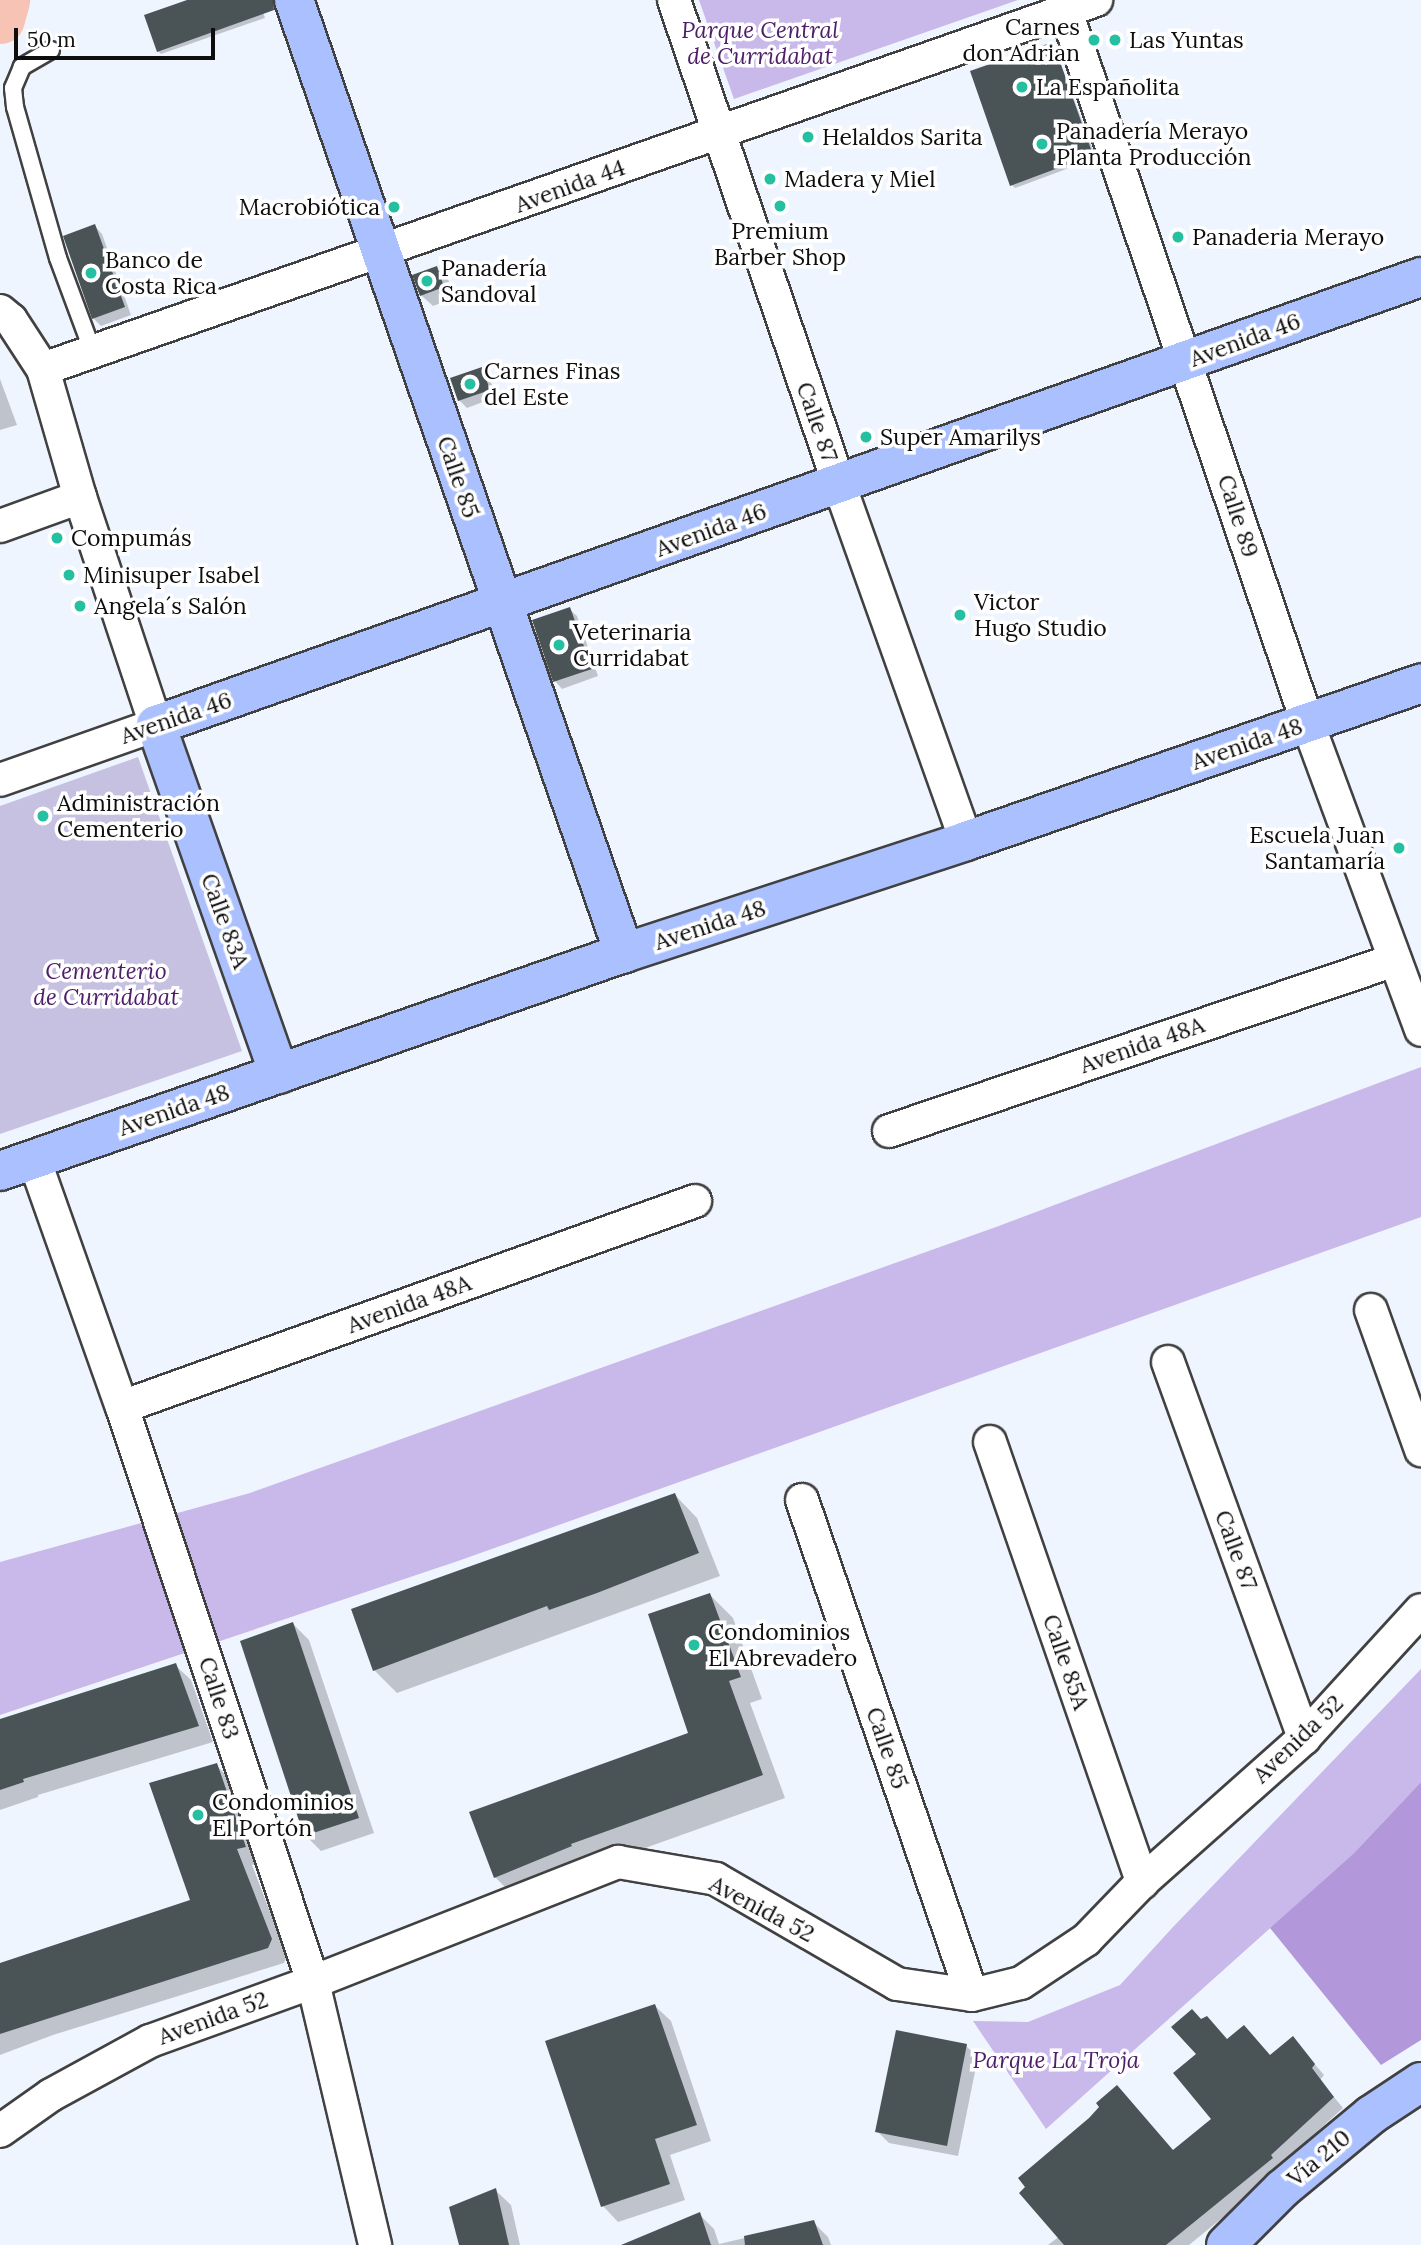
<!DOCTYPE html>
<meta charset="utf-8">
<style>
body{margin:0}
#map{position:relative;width:1421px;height:2245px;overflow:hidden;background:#eff5ff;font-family:Lora,serif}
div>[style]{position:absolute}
.green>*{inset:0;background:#c9b8ea}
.forest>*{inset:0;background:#b298db}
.cemetery>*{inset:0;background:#c6c0e1}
.shadow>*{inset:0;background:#0003}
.river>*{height:49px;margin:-24.5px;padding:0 24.5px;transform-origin:24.5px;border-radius:24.5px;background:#f7c3b4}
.building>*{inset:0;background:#4a5457}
.roads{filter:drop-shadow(2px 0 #414141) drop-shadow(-2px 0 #414141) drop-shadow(0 2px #414141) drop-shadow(0 -2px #414141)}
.lane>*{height:16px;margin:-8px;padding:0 8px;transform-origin:8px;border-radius:8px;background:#fff}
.street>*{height:32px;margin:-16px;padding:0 16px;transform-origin:16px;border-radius:16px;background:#fff}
.secondary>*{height:38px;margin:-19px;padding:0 19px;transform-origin:19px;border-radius:19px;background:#aac0ff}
.dots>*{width:19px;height:19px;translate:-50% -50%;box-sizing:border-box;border:4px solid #fff;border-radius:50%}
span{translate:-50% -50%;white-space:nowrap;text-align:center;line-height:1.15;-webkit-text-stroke:7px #fff;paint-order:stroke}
.poi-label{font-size:23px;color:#0e0e0e}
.right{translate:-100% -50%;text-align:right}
.left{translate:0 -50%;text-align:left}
.park-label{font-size:23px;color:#4d1d67;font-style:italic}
.street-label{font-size:23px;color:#0e0e0e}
.scale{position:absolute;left:14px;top:28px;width:201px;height:32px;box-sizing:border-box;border:4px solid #0e0e0e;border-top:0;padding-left:9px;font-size:21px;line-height:24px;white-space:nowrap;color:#0e0e0e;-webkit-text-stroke:5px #fff;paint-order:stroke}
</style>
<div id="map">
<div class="green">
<i style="clip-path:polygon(699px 0,1018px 0,734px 99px)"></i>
<i style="clip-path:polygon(1421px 1067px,1421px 1217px,458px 1561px,0 1715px,0 1562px,250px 1493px,996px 1227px)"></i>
<i style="clip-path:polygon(1421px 1669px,1421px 1782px,1354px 1853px,1046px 2129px,973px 2021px,1028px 2022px,1120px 1985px,1173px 1927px)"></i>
</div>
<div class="forest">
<i style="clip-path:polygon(1421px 1782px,1421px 2040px,1381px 2065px,1270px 1928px,1354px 1853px)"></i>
</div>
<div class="cemetery">
<i style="clip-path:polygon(138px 757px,242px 1051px,0 1134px,0 806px)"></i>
</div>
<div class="shadow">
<i style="clip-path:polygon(192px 0,259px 0,265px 18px,161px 54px,158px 51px)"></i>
<i style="clip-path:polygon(1053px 44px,1096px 158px,1015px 188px,1012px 185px)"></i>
<i style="clip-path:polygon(95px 226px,102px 234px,131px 315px,101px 326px,93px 318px)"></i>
<i style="clip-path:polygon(436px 268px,448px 279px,455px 298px,433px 306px,421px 295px)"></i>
<i style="clip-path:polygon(482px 369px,489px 376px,496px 397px,467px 408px,459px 400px)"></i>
<i style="clip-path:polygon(0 379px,17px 425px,0 430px)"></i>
<i style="clip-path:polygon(569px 609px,577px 616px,598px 676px,562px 689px,555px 681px,534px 621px)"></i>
<i style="clip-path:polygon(675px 1495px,697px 1518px,720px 1576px,397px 1693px,374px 1670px)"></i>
<i style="clip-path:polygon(710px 1595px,733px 1618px,762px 1699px,750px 1703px,785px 1798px,592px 1867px,518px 1900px,495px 1877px,690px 1734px)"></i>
<i style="clip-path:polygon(293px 1624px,309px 1640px,374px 1833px,321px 1851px,305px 1835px)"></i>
<i style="clip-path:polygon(175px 1665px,191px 1680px,213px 1742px,38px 1795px,38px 1797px,0 1810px,0 1721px)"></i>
<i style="clip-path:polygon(216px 1765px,232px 1781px,260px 1862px,252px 1865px,287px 1956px,284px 1963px,53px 2035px,0 2055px,0 1966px,193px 1901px)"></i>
<i style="clip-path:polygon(655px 2006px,671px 2021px,711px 2141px,670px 2155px,685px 2200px,618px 2222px,603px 2206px,548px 2042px)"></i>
<i style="clip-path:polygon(1293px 2039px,1324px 2075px,1320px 2080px,1343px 2108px,1279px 2166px,1282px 2169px,1189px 2245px,1048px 2245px,1214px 2119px,1228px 2041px,1271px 2057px)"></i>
<i style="clip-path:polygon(966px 2046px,978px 2057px,958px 2156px,889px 2143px,877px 2131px)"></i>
<i style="clip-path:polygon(495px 2190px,511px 2205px,520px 2245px,461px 2245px)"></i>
<i style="clip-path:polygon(699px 2214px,714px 2229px,719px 2244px,813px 2222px,828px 2237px,831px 2245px,626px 2245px)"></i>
</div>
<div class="river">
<i style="left:0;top:19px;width:20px;rotate:-75deg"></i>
</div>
<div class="building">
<i style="clip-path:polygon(187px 0,273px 0,274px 10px,157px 52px,144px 15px)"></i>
<i style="clip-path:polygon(1053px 42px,1093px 155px,1010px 186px,970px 71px)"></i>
<i style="clip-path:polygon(95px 224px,125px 307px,92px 319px,63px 236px)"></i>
<i style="clip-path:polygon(437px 266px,444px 287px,420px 296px,412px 275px)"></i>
<i style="clip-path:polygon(482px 367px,490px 390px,458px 401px,450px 378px)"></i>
<i style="clip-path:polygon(570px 607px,592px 669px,553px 682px,532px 620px)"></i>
<i style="clip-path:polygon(675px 1493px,699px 1553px,597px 1593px,549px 1610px,547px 1606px,373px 1671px,351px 1609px)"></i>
<i style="clip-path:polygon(710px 1593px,741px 1677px,729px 1681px,763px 1775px,571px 1844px,572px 1846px,494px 1878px,469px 1812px,688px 1733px,648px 1614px)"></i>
<i style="clip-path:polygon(293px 1622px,359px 1818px,304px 1836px,240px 1641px)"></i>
<i style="clip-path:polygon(176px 1663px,199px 1726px,23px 1779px,24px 1782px,0 1790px,0 1719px)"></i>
<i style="clip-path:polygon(217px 1763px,246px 1847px,237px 1849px,272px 1939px,268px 1948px,0 2034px,0 1963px,190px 1900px,149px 1783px)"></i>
<i style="clip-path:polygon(655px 2004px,697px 2125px,655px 2139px,670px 2184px,601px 2207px,545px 2041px)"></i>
<i style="clip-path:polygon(1192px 2009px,1201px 2019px,1207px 2016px,1227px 2039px,1244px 2025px,1270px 2055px,1293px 2036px,1315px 2064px,1312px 2068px,1334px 2097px,1271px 2155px,1273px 2158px,1166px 2245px,1064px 2245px,1019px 2193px,1025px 2187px,1018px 2178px,1089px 2118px,1099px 2107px,1096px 2103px,1117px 2085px,1173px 2150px,1211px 2119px,1173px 2073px,1196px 2054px,1171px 2027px)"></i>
<i style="clip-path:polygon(896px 2030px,967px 2044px,947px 2146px,875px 2132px)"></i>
<i style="clip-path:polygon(496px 2188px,509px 2245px,459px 2245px,449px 2207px)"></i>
<i style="clip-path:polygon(700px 2212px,711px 2245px,621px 2245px)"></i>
<i style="clip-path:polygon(814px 2220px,823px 2245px,745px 2245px,744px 2236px)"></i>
</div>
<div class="roads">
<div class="lane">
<i style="left:51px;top:50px;width:34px;rotate:150deg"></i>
<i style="left:22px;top:67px;width:23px;rotate:113deg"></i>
<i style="left:13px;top:88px;width:19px;rotate:84deg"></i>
<i style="left:15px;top:107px;width:157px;rotate:74.1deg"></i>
<i style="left:58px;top:258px;width:100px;rotate:69.6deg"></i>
</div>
<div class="street">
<i style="left:674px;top:0;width:511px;rotate:71.18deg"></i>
<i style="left:839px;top:484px;width:379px;rotate:70.4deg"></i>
<i style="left:1062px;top:0;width:765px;rotate:71.23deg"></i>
<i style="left:1308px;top:724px;width:326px;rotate:69.7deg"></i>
<i style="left:0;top:311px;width:14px;rotate:39deg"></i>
<i style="left:11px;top:320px;width:59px;rotate:56.9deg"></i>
<i style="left:43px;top:369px;width:133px;rotate:73.9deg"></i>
<i style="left:80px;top:497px;width:240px;rotate:71.6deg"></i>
<i style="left:156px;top:725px;width:165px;rotate:160.6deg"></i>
<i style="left:43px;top:369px;width:1116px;rotate:-19.31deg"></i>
<i style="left:0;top:526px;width:85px;rotate:-19.9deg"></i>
<i style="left:889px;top:1131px;width:534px;rotate:-18.67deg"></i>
<i style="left:34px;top:1159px;width:263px;rotate:70.5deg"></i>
<i style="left:122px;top:1407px;width:606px;rotate:71.62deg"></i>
<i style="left:313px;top:1982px;width:270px;rotate:76.7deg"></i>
<i style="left:1371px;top:1310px;width:149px;rotate:70.3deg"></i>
<i style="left:1168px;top:1362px;width:400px;rotate:70.1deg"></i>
<i style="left:122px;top:1407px;width:609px;rotate:-19.77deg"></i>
<i style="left:990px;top:1442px;width:466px;rotate:70.9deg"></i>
<i style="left:802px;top:1500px;width:523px;rotate:71.05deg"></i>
<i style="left:0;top:2131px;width:62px;rotate:-35.2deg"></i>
<i style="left:51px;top:2095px;width:113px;rotate:-28.6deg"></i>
<i style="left:150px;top:2041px;width:173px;rotate:-19.9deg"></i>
<i style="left:313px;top:1982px;width:328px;rotate:-21.5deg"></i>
<i style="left:618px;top:1862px;width:99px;rotate:9.8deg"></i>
<i style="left:716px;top:1879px;width:209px;rotate:30.1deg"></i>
<i style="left:897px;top:1984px;width:76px;rotate:8.3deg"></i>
<i style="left:972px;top:1995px;width:50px;rotate:-13.8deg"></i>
<i style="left:1021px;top:1983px;width:78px;rotate:-33.5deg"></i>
<i style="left:1086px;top:1940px;width:81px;rotate:-46deg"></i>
<i style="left:1142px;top:1882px;width:217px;rotate:-41.6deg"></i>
<i style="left:1304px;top:1738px;width:173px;rotate:-47.6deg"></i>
</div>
<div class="secondary">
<i style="left:294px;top:0;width:1009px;rotate:70.9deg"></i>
<i style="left:279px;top:1074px;width:370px;rotate:-109.4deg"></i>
<i style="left:156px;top:725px;width:1342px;rotate:-19.5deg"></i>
<i style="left:0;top:1171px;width:661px;rotate:-19.26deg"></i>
<i style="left:624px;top:953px;width:360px;rotate:-18.1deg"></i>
<i style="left:966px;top:841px;width:482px;rotate:-19.1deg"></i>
<i style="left:1226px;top:2245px;width:79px;rotate:-45deg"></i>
<i style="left:1282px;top:2189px;width:116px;rotate:-39.7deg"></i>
<i style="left:1371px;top:2115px;width:60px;rotate:-33.4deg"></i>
</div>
</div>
<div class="dots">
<i style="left:1094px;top:40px;background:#25c0a1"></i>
<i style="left:1115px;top:40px;background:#25c0a1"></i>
<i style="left:1022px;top:87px;background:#25c0a1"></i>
<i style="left:808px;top:137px;background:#25c0a1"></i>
<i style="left:1042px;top:144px;background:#25c0a1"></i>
<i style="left:770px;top:179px;background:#25c0a1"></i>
<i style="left:780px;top:206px;background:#25c0a1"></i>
<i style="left:394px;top:207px;background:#25c0a1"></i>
<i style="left:1178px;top:237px;background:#25c0a1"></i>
<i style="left:91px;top:273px;background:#25c0a1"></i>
<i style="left:427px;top:281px;background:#25c0a1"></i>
<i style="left:470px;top:384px;background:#25c0a1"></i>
<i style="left:866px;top:437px;background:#25c0a1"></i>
<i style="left:57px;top:538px;background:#25c0a1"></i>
<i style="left:69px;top:575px;background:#25c0a1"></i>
<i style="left:80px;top:606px;background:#25c0a1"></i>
<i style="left:960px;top:615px;background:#25c0a1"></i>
<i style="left:559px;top:645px;background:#25c0a1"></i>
<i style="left:43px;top:816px;background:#25c0a1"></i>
<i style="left:1399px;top:848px;background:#25c0a1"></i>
<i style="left:694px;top:1645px;background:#25c0a1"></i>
<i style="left:198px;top:1815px;background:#25c0a1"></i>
</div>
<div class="poi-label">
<span class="right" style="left:1080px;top:40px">Carnes<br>don Adrian</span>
<span class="left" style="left:1129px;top:40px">Las Yuntas</span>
<span class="left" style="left:1036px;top:87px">La Españolita</span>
<span class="left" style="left:1056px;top:144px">Panadería Merayo<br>Planta Producción</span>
<span class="left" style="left:822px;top:137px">Helaldos Sarita</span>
<span class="left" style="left:784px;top:179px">Madera y Miel</span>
<span class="right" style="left:380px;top:207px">Macrobiótica</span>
<span style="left:780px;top:244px">Premium<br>Barber Shop</span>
<span class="left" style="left:1192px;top:237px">Panaderia Merayo</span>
<span class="left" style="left:105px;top:273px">Banco de<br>Costa Rica</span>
<span class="left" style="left:441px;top:281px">Panadería<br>Sandoval</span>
<span class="left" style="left:484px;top:384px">Carnes Finas<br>del Este</span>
<span class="left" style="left:880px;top:437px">Super Amarilys</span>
<span class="left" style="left:71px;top:538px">Compumás</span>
<span class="left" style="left:83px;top:575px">Minisuper Isabel</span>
<span class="left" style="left:974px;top:615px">Victor<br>Hugo Studio</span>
<span class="left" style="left:94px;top:606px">Angela´s Salón</span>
<span class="left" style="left:573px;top:645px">Veterinaria<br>Curridabat</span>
<span class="left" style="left:57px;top:816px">Administración<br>Cementerio</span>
<span class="right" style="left:1385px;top:848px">Escuela Juan<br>Santamaría</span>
<span class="left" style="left:708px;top:1645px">Condominios<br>El Abrevadero</span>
<span class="left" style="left:212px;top:1815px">Condominios<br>El Portón</span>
</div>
<div class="park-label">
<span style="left:760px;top:43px">Parque Central<br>de Curridabat</span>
<span style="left:106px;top:984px">Cementerio<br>de Curridabat</span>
<span style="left:1056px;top:2060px">Parque La Troja</span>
</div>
<div class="street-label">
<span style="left:570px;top:186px;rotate:-20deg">Avenida 44</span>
<span style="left:1245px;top:340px;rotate:-20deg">Avenida 46</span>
<span style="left:817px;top:422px;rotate:71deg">Calle 87</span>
<span style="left:458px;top:477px;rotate:71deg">Calle 85</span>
<span style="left:1238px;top:516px;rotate:72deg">Calle 89</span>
<span style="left:711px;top:530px;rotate:-20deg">Avenida 46</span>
<span style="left:176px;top:718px;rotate:-19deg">Avenida 46</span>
<span style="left:1247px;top:744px;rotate:-19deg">Avenida 48</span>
<span style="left:225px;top:921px;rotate:70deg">Calle 83A</span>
<span style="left:710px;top:925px;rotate:-18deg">Avenida 48</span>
<span style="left:1142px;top:1045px;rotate:-19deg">Avenida 48A</span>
<span style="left:174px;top:1110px;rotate:-19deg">Avenida 48</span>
<span style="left:409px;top:1304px;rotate:-20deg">Avenida 48A</span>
<span style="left:1236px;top:1550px;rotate:70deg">Calle 87</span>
<span style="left:1066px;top:1662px;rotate:71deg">Calle 85A</span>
<span style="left:219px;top:1698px;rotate:72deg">Calle 83</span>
<span style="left:1298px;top:1739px;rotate:-44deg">Avenida 52</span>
<span style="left:887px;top:1748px;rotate:71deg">Calle 85</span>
<span style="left:762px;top:1909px;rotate:28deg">Avenida 52</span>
<span style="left:213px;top:2018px;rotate:-20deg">Avenida 52</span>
<span style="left:1319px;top:2158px;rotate:-40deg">Vía 210</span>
</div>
<div class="scale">50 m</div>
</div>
